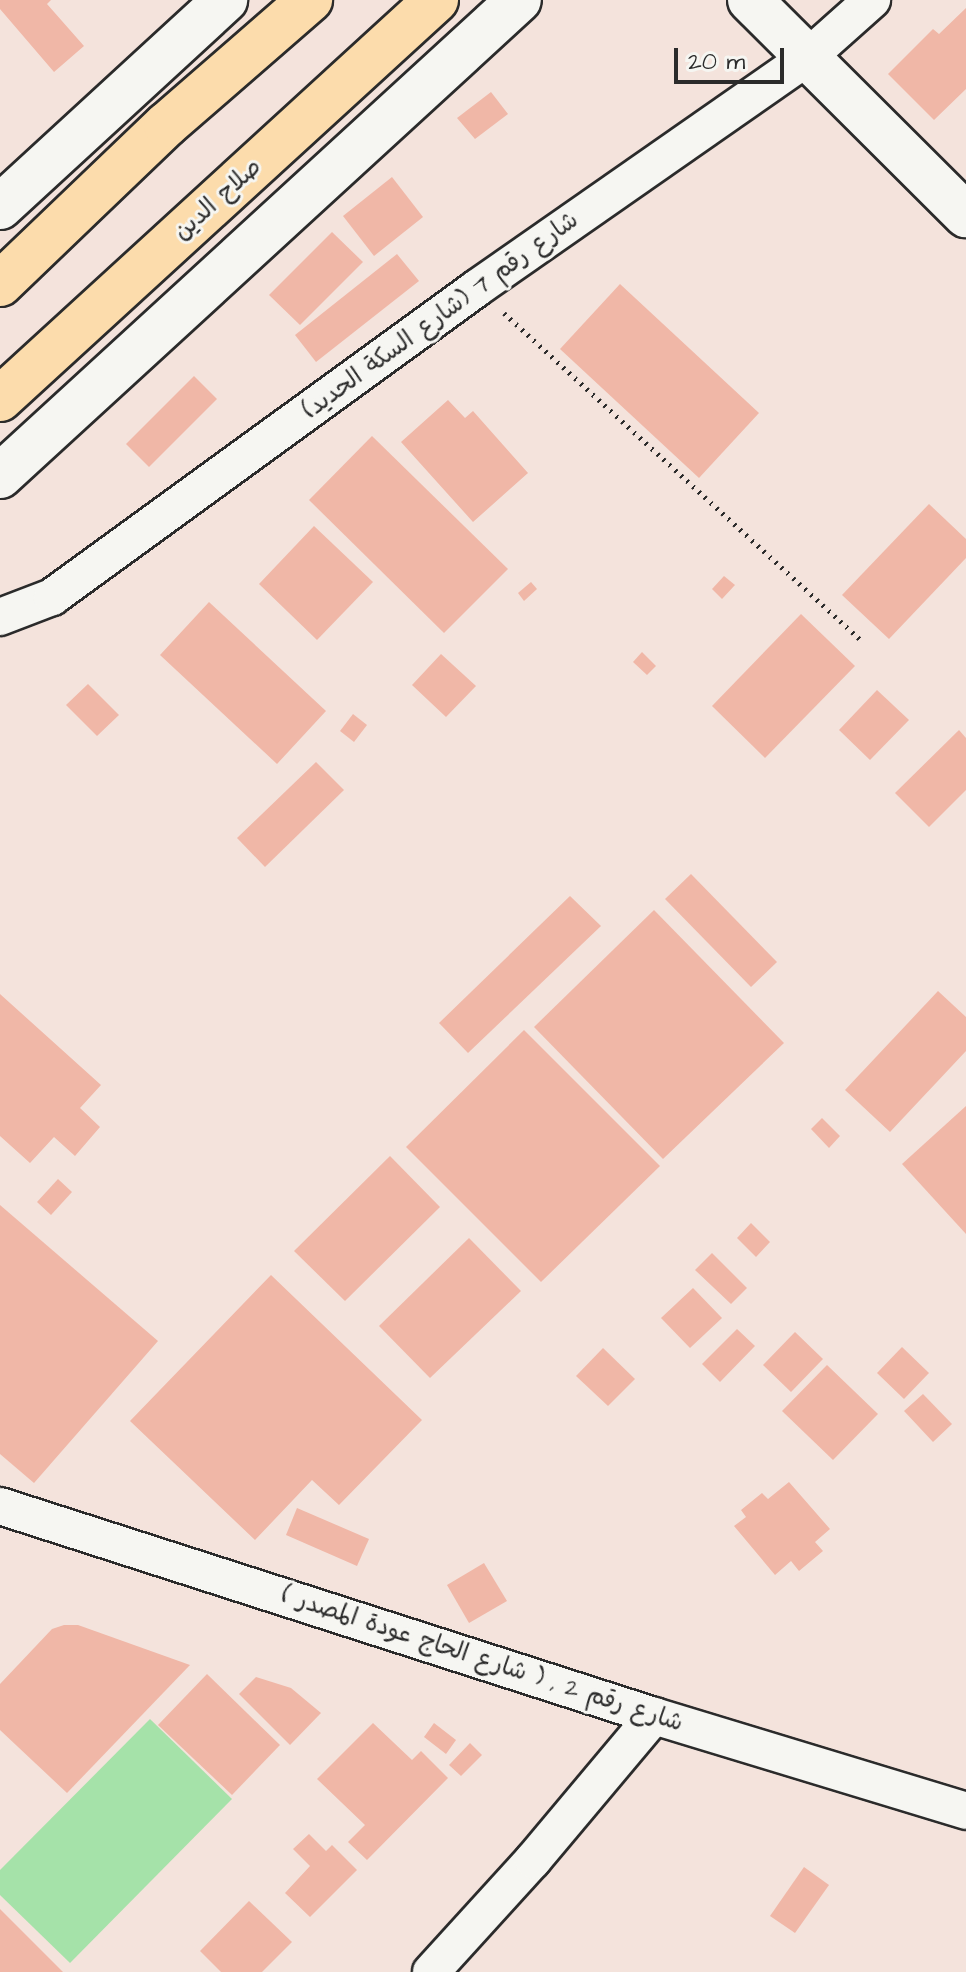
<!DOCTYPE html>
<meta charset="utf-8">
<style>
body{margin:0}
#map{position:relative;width:966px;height:1972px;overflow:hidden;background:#f4e3dc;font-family:"Architects Daughter","Playpen Sans Arabic",sans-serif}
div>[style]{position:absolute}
.green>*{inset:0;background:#a5e2a9}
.building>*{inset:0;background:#f0b7a7}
.path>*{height:5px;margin-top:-2.5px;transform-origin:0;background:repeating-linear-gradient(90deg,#2b2b2b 0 2px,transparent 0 8px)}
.roads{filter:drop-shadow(2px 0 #2b2b2b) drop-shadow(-2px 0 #2b2b2b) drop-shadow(0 2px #2b2b2b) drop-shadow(0 -2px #2b2b2b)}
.street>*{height:36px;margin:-18px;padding:0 18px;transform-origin:18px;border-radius:18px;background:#f6f6f2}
.secondary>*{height:44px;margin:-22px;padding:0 22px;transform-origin:22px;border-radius:22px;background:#f6f6f2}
.highway>*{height:44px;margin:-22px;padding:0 22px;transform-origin:22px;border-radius:22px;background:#fcdcac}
span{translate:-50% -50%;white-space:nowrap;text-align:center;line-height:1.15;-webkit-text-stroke:6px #f6f6f2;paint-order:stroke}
.street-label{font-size:24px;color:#2b2b2b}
.scale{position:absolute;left:674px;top:48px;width:110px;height:36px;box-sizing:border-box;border:4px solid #2b2b2b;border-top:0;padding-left:10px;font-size:24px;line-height:28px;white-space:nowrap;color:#2b2b2b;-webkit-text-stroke:6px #f6f6f2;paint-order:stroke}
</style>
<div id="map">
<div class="green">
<i style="clip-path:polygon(150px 1719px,232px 1799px,70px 1963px,0 1895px,0 1870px)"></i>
</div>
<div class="building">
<i style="clip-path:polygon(0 0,51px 0,47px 4px,84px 46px,54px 72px,0 9px)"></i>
<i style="clip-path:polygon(966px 8px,966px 89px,934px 120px,888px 74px,933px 29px,939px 34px)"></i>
<i style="clip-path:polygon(491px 92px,508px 114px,475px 139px,457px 118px)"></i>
<i style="clip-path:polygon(392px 177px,423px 217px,374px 256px,343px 216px)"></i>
<i style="clip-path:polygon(332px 232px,363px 262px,300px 325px,269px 295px)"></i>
<i style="clip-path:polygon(397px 254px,419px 281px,316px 362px,295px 335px)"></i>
<i style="clip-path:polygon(620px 284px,759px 413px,699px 478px,560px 349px)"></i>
<i style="clip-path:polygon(194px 376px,217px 399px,149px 467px,126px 444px)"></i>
<i style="clip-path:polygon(448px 400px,465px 418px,473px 411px,528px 473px,473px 522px,401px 442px)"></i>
<i style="clip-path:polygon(372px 436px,508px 569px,444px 633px,309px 500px)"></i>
<i style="clip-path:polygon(929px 504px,966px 539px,966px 558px,889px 639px,842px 595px)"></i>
<i style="clip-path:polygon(314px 526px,373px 582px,317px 640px,259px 584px)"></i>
<i style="clip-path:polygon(724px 576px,735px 585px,722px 599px,712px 589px)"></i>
<i style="clip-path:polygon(531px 582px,537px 589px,524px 601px,518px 593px)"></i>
<i style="clip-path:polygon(209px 602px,326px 711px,277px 764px,160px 655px)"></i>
<i style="clip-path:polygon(801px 614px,855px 666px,765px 758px,712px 706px)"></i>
<i style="clip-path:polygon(642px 652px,656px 666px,647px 675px,633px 662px)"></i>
<i style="clip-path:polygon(441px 654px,476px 686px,446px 717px,412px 685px)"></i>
<i style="clip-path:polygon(88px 684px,119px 715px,97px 736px,66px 705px)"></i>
<i style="clip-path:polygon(877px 690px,909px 720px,870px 760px,839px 730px)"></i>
<i style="clip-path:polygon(353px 714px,367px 725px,354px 742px,340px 731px)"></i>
<i style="clip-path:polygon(959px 730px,966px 738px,966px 790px,929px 827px,895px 793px)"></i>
<i style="clip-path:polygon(316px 762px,344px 790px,265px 867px,237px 838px)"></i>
<i style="clip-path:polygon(691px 874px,777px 962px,751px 987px,665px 899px)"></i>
<i style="clip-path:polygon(570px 896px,601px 926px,468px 1053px,439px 1023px)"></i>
<i style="clip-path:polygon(654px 910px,784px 1043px,663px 1159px,534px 1027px)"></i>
<i style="clip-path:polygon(938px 991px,966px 1017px,966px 1051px,890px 1132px,845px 1090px)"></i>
<i style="clip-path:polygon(0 994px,101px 1085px,80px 1108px,100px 1127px,75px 1156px,54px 1137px,30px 1163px,0 1136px)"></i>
<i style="clip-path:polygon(524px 1030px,660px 1166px,541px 1282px,406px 1147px)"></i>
<i style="clip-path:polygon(966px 1106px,966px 1234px,902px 1164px)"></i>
<i style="clip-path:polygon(822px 1118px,840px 1136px,829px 1148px,811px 1129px)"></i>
<i style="clip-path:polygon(390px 1156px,440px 1207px,345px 1301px,294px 1251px)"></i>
<i style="clip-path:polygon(58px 1179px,72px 1192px,51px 1215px,37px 1202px)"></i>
<i style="clip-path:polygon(0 1205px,158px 1341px,34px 1483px,0 1454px)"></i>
<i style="clip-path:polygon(751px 1223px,770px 1242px,756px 1257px,737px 1238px)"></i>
<i style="clip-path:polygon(469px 1238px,521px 1291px,430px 1378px,379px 1326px)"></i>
<i style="clip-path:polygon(712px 1253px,747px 1288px,731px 1304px,695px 1270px)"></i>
<i style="clip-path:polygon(271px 1275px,422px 1420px,339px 1505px,312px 1480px,255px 1540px,130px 1421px)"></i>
<i style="clip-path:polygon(693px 1288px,722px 1318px,690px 1348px,661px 1318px)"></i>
<i style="clip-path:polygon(737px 1329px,755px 1346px,720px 1382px,702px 1364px)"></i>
<i style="clip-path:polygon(795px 1332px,823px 1359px,791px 1392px,763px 1365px)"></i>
<i style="clip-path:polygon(902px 1347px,929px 1373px,904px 1399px,877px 1373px)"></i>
<i style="clip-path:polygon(603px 1348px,635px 1379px,608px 1406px,576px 1376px)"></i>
<i style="clip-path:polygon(827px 1365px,878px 1414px,833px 1460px,782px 1411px)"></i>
<i style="clip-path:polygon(923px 1394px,952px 1424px,933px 1442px,904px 1411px)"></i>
<i style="clip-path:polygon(789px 1482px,830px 1529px,815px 1542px,823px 1551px,799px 1571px,791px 1561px,775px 1575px,734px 1526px,746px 1517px,741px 1510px,762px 1493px,768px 1499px)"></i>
<i style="clip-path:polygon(297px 1508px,369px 1539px,357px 1566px,286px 1535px)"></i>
<i style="clip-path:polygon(484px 1563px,507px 1601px,469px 1623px,447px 1585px)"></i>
<i style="clip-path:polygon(64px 1625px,78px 1625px,190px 1665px,67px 1793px,0 1730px,0 1684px,52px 1629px)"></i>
<i style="clip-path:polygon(207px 1674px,280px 1745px,232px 1795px,158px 1725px)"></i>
<i style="clip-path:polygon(256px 1677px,291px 1688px,321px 1713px,290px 1745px,239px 1694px)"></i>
<i style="clip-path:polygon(373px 1723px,412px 1760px,421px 1751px,448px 1778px,367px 1860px,348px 1842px,365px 1825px,317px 1779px)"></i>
<i style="clip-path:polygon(434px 1723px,456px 1740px,446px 1754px,424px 1737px)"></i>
<i style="clip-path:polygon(470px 1743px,482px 1755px,461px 1776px,449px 1765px)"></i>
<i style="clip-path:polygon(309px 1834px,326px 1851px,332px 1845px,357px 1870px,310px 1917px,285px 1893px,310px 1866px,293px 1849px)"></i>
<i style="clip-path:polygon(804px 1867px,829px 1885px,795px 1933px,770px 1916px)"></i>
<i style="clip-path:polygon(249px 1901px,292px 1942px,262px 1972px,221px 1972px,200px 1951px)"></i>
<i style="clip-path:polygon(0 1909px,63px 1972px,0 1972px)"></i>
</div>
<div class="path">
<i style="left:504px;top:313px;width:487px;rotate:42.5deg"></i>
</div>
<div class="roads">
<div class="street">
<i style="left:0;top:617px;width:56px;rotate:-21deg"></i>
<i style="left:52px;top:597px;width:525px;rotate:-36.02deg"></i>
<i style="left:477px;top:288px;width:404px;rotate:-34.9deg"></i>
<i style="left:808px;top:57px;width:86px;rotate:-41.7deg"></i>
<i style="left:0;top:1506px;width:687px;rotate:17.8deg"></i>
<i style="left:654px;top:1716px;width:326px;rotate:16.9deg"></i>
<i style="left:431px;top:1972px;width:151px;rotate:-47.7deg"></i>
<i style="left:533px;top:1860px;width:188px;rotate:-50deg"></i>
</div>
<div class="secondary">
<i style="left:750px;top:0;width:305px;rotate:44.9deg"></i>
<i style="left:0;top:207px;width:306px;rotate:-42.6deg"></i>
<i style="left:0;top:476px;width:704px;rotate:-42.53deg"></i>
</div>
<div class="highway">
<i style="left:0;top:284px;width:230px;rotate:-43.8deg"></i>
<i style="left:166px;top:125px;width:191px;rotate:-41deg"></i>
<i style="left:0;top:399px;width:591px;rotate:-42.46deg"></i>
</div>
</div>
<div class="street-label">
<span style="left:218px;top:200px;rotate:-42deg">صلاح الدين</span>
<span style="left:441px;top:316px;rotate:-36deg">شارع رقم 7 (شارع السكة الحديد)</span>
<span style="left:482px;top:1660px;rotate:18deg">شارع رقم 2 , ( شارع الحاج عودة المصدر )</span>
</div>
<div class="scale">20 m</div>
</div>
